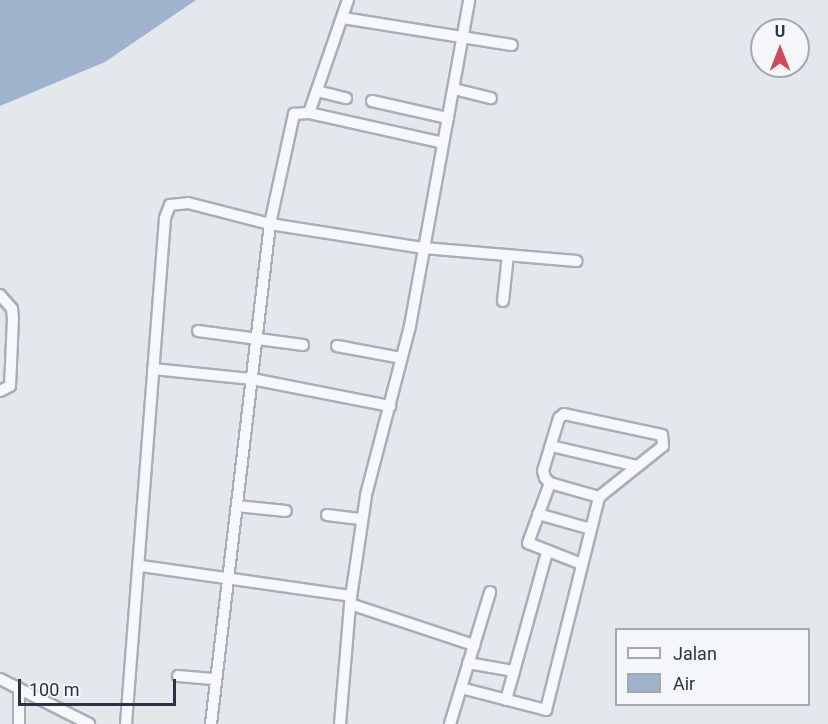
<!DOCTYPE html>
<style>
body{margin:0}
#map{position:relative;width:828px;height:724px;overflow:hidden;background:#e4e7ec;font-family:Roboto,sans-serif}
div>[style]{position:absolute}
.water>*{inset:0;background:#9fb4cc}
.roads{filter:drop-shadow(2px 0 #a9aeb7) drop-shadow(-2px 0 #a9aeb7) drop-shadow(0 2px #a9aeb7) drop-shadow(0 -2px #a9aeb7)}
.street>*{height:10px;margin:-5px;padding:0 5px;transform-origin:5px;border-radius:5px;background:#f7f8fa}
span{translate:-50% -50%;white-space:nowrap;text-align:center;line-height:1.15;-webkit-text-stroke:4.5px #f4f6f9;paint-order:stroke}
.legend{position:absolute;left:615px;top:628px;width:195px;height:78px;box-sizing:border-box;background:#f4f6f9;border:2px solid #a4a8b1;margin:0;padding:8px 10px;list-style:none;font-size:18px;color:#2b3445}
.legend li{display:flex;align-items:center;gap:12px;height:30px}
.legend b{width:30px;border:2px solid #a4a8b1}
.north{position:absolute;left:750px;top:18px;width:60px;height:60px;box-sizing:border-box;background:#f4f6f9;border:2px solid #a4a8b1;border-radius:50%;rotate:0deg;font-size:16px;font-weight:700;line-height:24px;text-align:center;color:#2b3445}
.north::after{content:'';display:block;margin:auto;width:21px;height:27px;background:#d1495b;clip-path:polygon(50% 0,100% 100%,50% 72%,0 100%)}
.scale{position:absolute;left:18px;top:679px;width:158px;height:27px;box-sizing:border-box;border:3px solid #2b3445;border-top:0;padding-left:8px;font-size:18px;line-height:21px;white-space:nowrap;color:#2b3445;-webkit-text-stroke:4px #f4f6f9;paint-order:stroke}
</style>
<div id="map">
<div class="water">
<i style="clip-path:polygon(0 0,196px 0,105px 62px,0 106px)"></i>
</div>
<div class="roads">
<div class="street">
<i style="left:343px;top:18px;width:171px;rotate:9.1deg"></i>
<i style="left:454px;top:89px;width:38px;rotate:14deg"></i>
<i style="left:317px;top:91px;width:30px;rotate:14deg"></i>
<i style="left:372px;top:101px;width:78px;rotate:12.6deg"></i>
<i style="left:309px;top:113px;width:120px;rotate:-71deg"></i>
<i style="left:0;top:295px;width:18px;rotate:49deg"></i>
<i style="left:12px;top:309px;width:9px;rotate:84deg"></i>
<i style="left:13px;top:318px;width:68px;rotate:92.5deg"></i>
<i style="left:10px;top:386px;width:11px;rotate:153deg"></i>
<i style="left:503px;top:301px;width:46px;rotate:-83.8deg"></i>
<i style="left:198px;top:331px;width:106px;rotate:7.6deg"></i>
<i style="left:337px;top:346px;width:65px;rotate:10.6deg"></i>
<i style="left:153px;top:369px;width:100px;rotate:5.8deg"></i>
<i style="left:252px;top:379px;width:141px;rotate:11.1deg"></i>
<i style="left:551px;top:446px;width:88px;rotate:13.1deg"></i>
<i style="left:550px;top:483px;width:64px;rotate:110.1deg"></i>
<i style="left:528px;top:543px;width:58px;rotate:21.3deg"></i>
<i style="left:237px;top:506px;width:49px;rotate:5.8deg"></i>
<i style="left:538px;top:514px;width:55px;rotate:15.8deg"></i>
<i style="left:327px;top:515px;width:35px;rotate:7deg"></i>
<i style="left:141px;top:566px;width:212px;rotate:8.1deg"></i>
<i style="left:350px;top:604px;width:131px;rotate:18.3deg"></i>
<i style="left:468px;top:663px;width:47px;rotate:9.9deg"></i>
<i style="left:178px;top:676px;width:38px;rotate:5deg"></i>
<i style="left:0;top:679px;width:100px;rotate:26.8deg"></i>
<i style="left:461px;top:688px;width:88px;rotate:14.5deg"></i>
<i style="left:546px;top:710px;width:219px;rotate:-76deg"></i>
<i style="left:599px;top:497px;width:82px;rotate:-38.6deg"></i>
<i style="left:663px;top:446px;width:11px;rotate:-95deg"></i>
<i style="left:662px;top:435px;width:100px;rotate:-167.9deg"></i>
<i style="left:564px;top:414px;width:6px;rotate:141deg"></i>
<i style="left:559px;top:418px;width:55px;rotate:106.8deg"></i>
<i style="left:543px;top:471px;width:7px;rotate:74deg"></i>
<i style="left:545px;top:478px;width:7px;rotate:45deg"></i>
<i style="left:550px;top:483px;width:51px;rotate:15.9deg"></i>
<i style="left:506px;top:700px;width:154px;rotate:-74.5deg"></i>
<i style="left:19px;top:724px;width:35px;rotate:-90deg"></i>
<i style="left:126px;top:724px;width:508px;rotate:-85.59deg"></i>
<i style="left:165px;top:218px;width:14px;rotate:-69deg"></i>
<i style="left:170px;top:205px;width:18px;rotate:-6deg"></i>
<i style="left:188px;top:203px;width:85px;rotate:14.4deg"></i>
<i style="left:270px;top:224px;width:156px;rotate:8.9deg"></i>
<i style="left:424px;top:248px;width:153px;rotate:4.9deg"></i>
<i style="left:211px;top:724px;width:503px;rotate:-83.27deg"></i>
<i style="left:270px;top:224px;width:113px;rotate:-77.7deg"></i>
<i style="left:294px;top:114px;width:15px;rotate:-4deg"></i>
<i style="left:309px;top:113px;width:137px;rotate:12.6deg"></i>
<i style="left:340px;top:724px;width:120px;rotate:-85.2deg"></i>
<i style="left:350px;top:604px;width:110px;rotate:-81.6deg"></i>
<i style="left:366px;top:495px;width:175px;rotate:-75.4deg"></i>
<i style="left:410px;top:326px;width:331px;rotate:-79.7deg"></i>
<i style="left:450px;top:724px;width:138px;rotate:-73.1deg"></i>
</div>
</div>
<ul class="legend">
<li><b style="height:8px;background:#f7f8fa"></b>Jalan</li>
<li><b style="height:16px;background:#9fb4cc"></b>Air</li>
</ul>
<div class="north">U</div>
<div class="scale">100 m</div>
</div>
